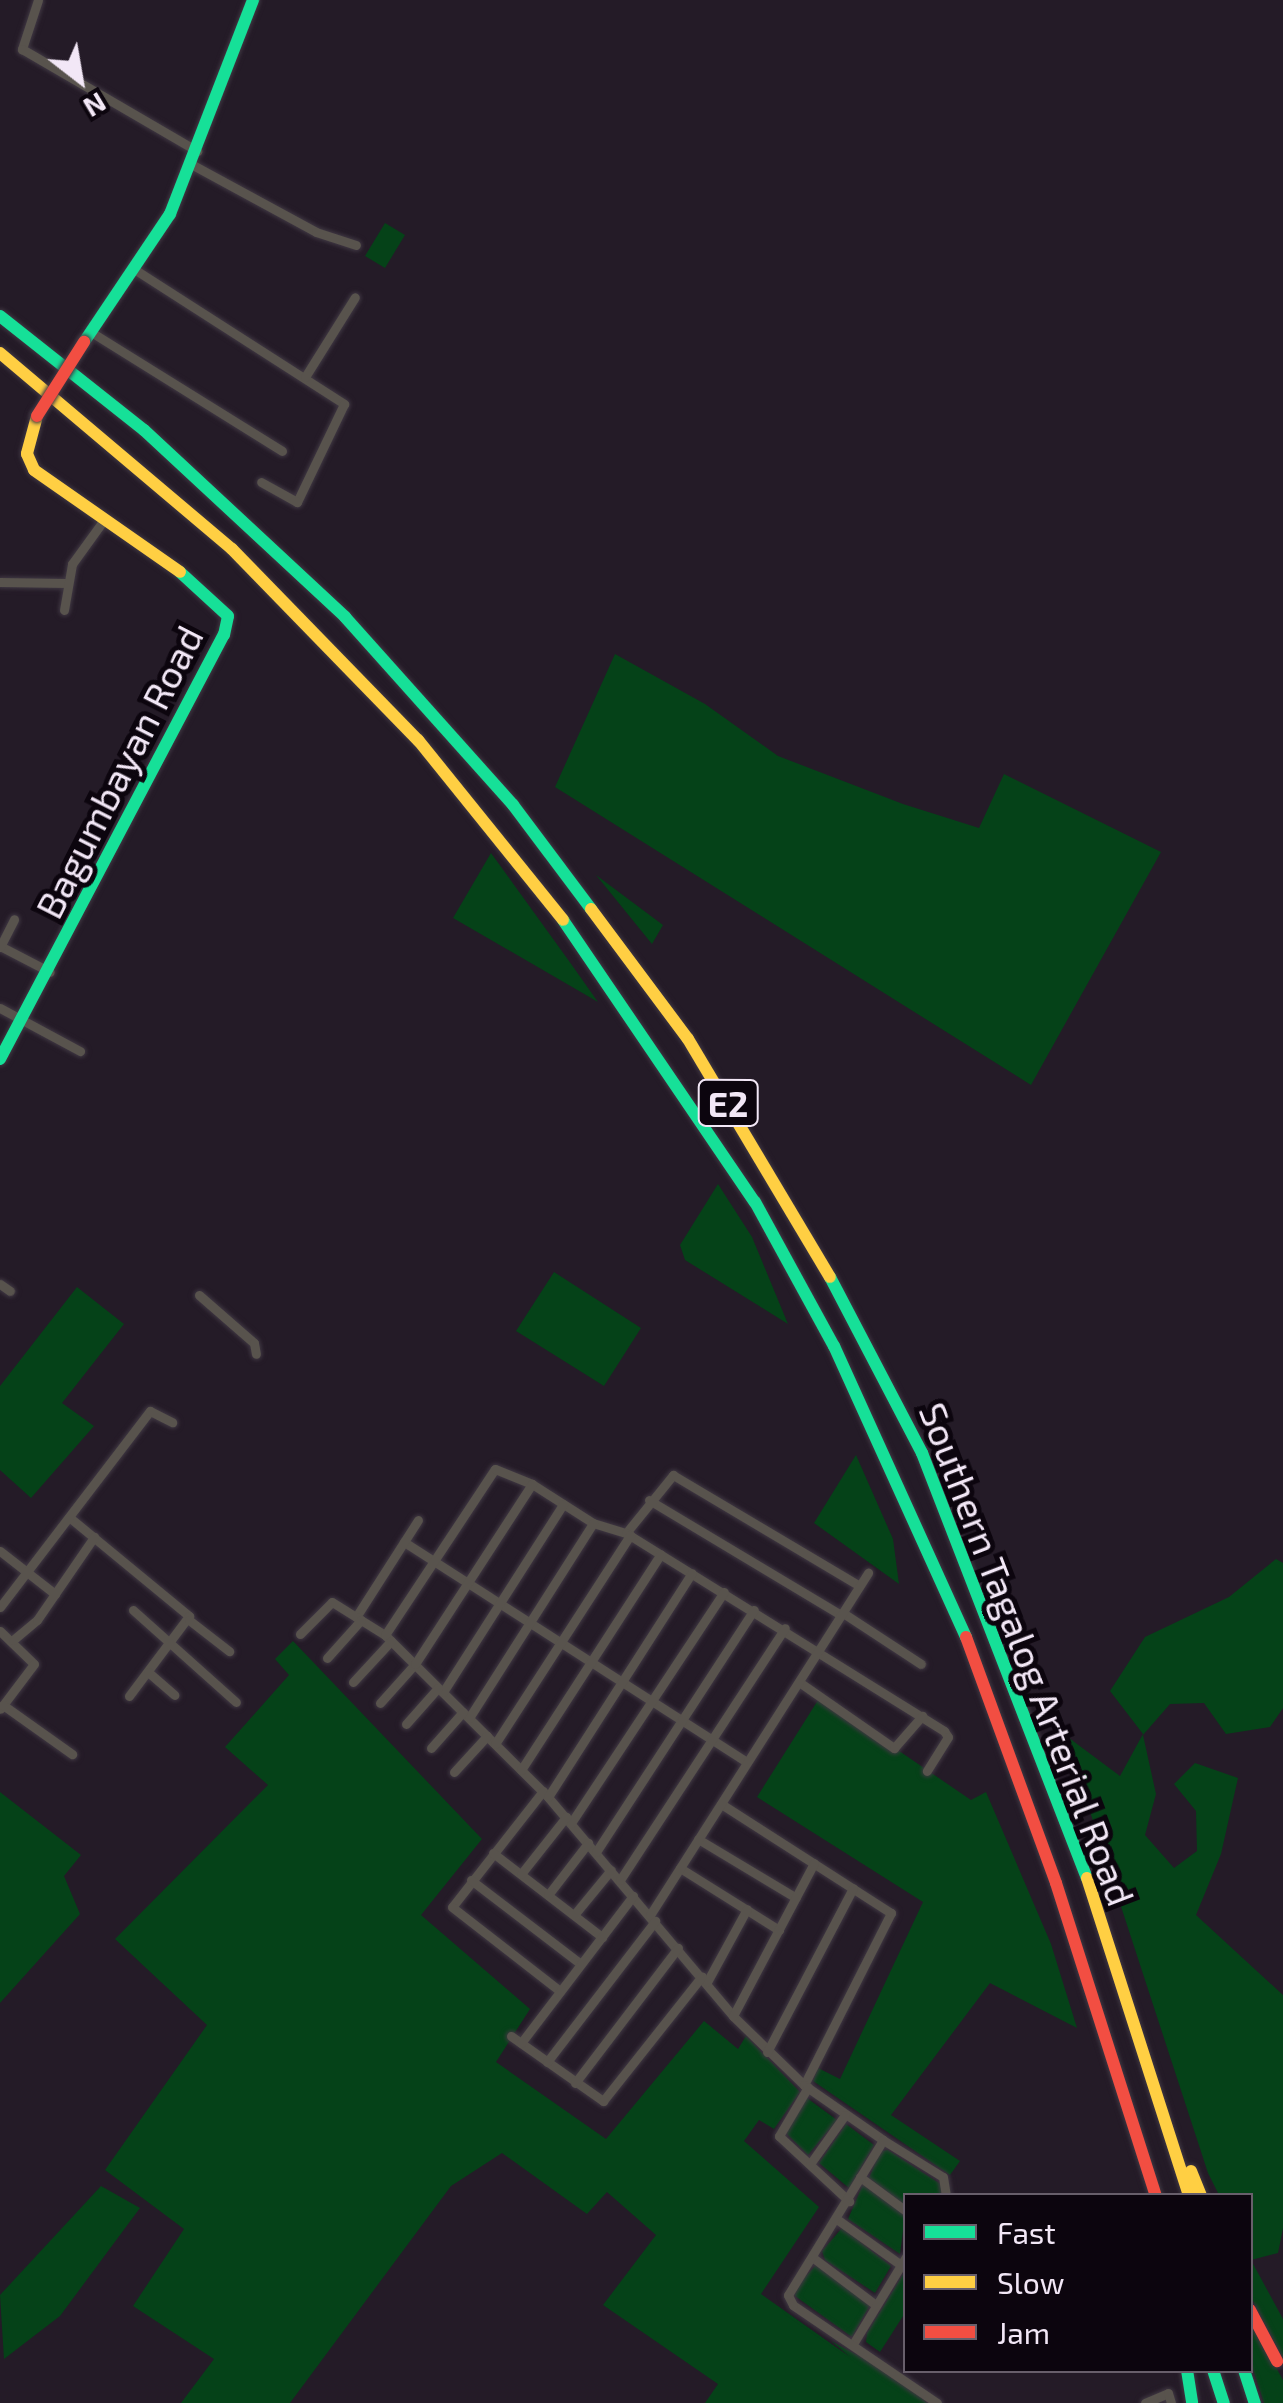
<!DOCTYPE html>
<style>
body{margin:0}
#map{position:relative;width:1283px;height:2403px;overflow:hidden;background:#241b27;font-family:"Exo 2",sans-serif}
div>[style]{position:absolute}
.green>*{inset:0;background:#054218}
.roads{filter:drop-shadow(0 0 2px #403843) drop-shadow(0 0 2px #403843)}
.street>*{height:9px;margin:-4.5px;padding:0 4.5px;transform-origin:4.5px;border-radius:4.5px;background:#58534d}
.fast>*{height:12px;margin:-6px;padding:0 6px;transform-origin:6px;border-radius:6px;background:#16e098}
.slow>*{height:12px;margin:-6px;padding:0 6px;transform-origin:6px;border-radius:6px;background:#ffcf43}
.jam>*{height:12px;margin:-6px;padding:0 6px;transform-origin:6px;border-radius:6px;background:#f24e42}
.bridges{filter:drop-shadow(0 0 2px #403843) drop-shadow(0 0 2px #403843)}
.jam-bridge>*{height:12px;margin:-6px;padding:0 6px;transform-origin:6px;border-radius:6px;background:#f24e42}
span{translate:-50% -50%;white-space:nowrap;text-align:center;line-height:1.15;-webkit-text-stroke:10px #0c050e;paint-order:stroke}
.shield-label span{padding:2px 8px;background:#0c050e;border:2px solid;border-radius:8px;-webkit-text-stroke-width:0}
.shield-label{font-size:35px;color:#f2e7f6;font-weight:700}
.street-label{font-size:38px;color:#f2e7f6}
.legend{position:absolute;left:903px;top:2193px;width:350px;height:180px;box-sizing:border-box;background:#0c050e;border:2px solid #685f6b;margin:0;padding:12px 18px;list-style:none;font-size:30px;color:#f2e7f6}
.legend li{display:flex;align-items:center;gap:20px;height:50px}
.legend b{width:50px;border:2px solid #685f6b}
.north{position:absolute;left:30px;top:30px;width:100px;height:100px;-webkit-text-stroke:8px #0c050e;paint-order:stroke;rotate:149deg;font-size:28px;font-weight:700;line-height:40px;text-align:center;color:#f2e7f6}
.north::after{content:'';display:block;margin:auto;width:35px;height:45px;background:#f2e7f6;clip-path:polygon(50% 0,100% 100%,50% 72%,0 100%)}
</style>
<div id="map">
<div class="green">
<div style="clip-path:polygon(385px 223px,405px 235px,385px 268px,365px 256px)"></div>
<div style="clip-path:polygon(615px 654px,705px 704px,778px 756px,903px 804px,979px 828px,1004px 774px,1161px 852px,1031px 1085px,555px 787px)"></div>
<div style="clip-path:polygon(491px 853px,569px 961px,598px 1002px,453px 918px)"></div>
<div style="clip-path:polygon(596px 875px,663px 925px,652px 944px)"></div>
<div style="clip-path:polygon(718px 1184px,752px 1237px,788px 1324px,685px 1260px,680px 1245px)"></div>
<div style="clip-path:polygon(554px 1272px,641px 1328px,604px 1386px,516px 1331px)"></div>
<div style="clip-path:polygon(77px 1287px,124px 1324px,62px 1403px,94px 1426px,31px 1498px,0 1470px,0 1386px)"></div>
<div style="clip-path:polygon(856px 1455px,893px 1539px,899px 1584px,814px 1523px)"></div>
<div style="clip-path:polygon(1276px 1559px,1283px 1563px,1283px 1708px,1270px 1727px,1226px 1734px,1204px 1703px,1170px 1704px,1143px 1735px,1156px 1794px,1145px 1835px,1174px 1868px,1197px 1851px,1196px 1811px,1174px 1784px,1195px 1763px,1238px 1778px,1221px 1854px,1196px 1915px,1283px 1995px,1283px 2228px,1278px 2253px,1251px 2260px,1283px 2319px,1283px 2358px,1251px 2297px,1250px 2196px,1219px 2195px,1208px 2173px,1065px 1735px,1120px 1776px,1143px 1734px,1110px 1691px,1145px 1637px,1229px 1597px)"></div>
<div style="clip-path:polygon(293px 1641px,482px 1839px,421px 1915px,530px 2009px,496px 2062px,606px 2139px,704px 2021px,738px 2049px,746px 2036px,800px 2092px,774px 2129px,759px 2120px,744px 2141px,819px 2207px,761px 2294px,850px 2357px,831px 2341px,897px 2376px,927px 2403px,705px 2403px,718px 2384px,603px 2305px,656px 2235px,607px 2192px,587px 2214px,502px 2153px,451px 2186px,290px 2403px,181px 2403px,214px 2359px,133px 2306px,184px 2229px,105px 2170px,207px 2025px,115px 1939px,268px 1785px,225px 1747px,289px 1675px,275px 1659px)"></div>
<div style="clip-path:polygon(820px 1697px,971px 1800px,986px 1792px,1051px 1944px,1077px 2028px,990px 1983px,891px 2115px,960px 2161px,950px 2175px,813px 2081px,818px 2068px,840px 2079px,923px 1902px,757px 1797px)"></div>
<div style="clip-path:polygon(0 1792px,81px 1855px,64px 1876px,80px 1914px,0 2003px)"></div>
<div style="clip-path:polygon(807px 2098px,837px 2120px,808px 2155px,784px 2131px)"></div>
<div style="clip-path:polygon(846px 2124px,874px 2145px,849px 2188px,819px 2163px)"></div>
<div style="clip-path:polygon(888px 2150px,942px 2185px,941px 2195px,906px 2196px,905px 2205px,869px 2178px,880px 2151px)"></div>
<div style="clip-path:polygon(863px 2184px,905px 2215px,900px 2254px,848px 2219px)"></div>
<div style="clip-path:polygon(101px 2186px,140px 2208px,60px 2316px,4px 2359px,0 2295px)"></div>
<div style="clip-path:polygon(842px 2228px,891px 2266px,875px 2293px,825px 2260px,822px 2251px)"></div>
<div style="clip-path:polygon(816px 2265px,870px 2305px,852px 2337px,795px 2296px,794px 2289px)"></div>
<div style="clip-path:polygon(905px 2271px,905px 2313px,880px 2352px,866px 2342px,867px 2333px)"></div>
<div style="clip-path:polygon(1250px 2320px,1283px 2380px,1283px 2403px,1264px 2403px,1251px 2363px)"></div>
</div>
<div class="roads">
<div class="street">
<div style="left:38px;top:0;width:52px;rotate:108.1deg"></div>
<div style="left:22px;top:49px;width:203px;rotate:30.2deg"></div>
<div style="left:191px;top:164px;width:142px;rotate:28.5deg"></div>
<div style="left:316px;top:232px;width:42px;rotate:18deg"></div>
<div style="left:134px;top:269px;width:250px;rotate:32.7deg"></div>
<div style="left:344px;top:404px;width:109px;rotate:115.6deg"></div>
<div style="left:297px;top:502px;width:41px;rotate:-150.9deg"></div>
<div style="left:91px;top:332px;width:225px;rotate:31.9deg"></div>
<div style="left:305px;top:377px;width:94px;rotate:-58deg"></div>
<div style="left:0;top:582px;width:66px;rotate:0.9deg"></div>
<div style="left:64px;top:610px;width:47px;rotate:-80.1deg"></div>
<div style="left:72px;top:564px;width:53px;rotate:-54.2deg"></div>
<div style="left:0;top:946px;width:56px;rotate:27.5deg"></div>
<div style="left:0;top:947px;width:31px;rotate:-63deg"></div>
<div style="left:0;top:1008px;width:91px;rotate:28.3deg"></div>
<div style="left:0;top:1284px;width:12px;rotate:35deg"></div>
<div style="left:199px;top:1295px;width:73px;rotate:41.1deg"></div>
<div style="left:254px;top:1343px;width:11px;rotate:80deg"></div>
<div style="left:649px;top:1500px;width:224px;rotate:30.9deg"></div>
<div style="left:69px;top:1517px;width:156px;rotate:39.5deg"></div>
<div style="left:189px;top:1616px;width:100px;rotate:126.9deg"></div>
<div style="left:626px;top:1533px;width:75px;rotate:-51deg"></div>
<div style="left:673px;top:1475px;width:217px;rotate:30.7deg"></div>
<div style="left:404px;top:1542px;width:407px;rotate:32.7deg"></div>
<div style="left:0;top:1551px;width:70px;rotate:38deg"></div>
<div style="left:0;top:1607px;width:247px;rotate:-52.6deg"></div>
<div style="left:150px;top:1411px;width:25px;rotate:27deg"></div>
<div style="left:133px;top:1610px;width:138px;rotate:41.8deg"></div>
<div style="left:843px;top:1613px;width:93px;rotate:33.2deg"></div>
<div style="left:356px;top:1617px;width:115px;rotate:-57.4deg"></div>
<div style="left:189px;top:1620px;width:51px;rotate:37.8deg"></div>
<div style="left:0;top:1631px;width:47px;rotate:44.1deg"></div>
<div style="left:34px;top:1664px;width:56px;rotate:127.1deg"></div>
<div style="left:300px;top:1634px;width:45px;rotate:-45deg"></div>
<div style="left:332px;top:1602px;width:62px;rotate:31.9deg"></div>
<div style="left:385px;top:1635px;width:230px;rotate:44.8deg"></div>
<div style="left:548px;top:1797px;width:287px;rotate:49.8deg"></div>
<div style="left:733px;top:2016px;width:99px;rotate:44.2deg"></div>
<div style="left:804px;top:2085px;width:193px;rotate:-63.2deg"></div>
<div style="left:891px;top:1913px;width:202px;rotate:-147.3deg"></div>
<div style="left:385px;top:1635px;width:199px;rotate:-56.5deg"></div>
<div style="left:495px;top:1469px;width:40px;rotate:22deg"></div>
<div style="left:532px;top:1484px;width:72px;rotate:32.6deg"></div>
<div style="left:593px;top:1523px;width:34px;rotate:17deg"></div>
<div style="left:626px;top:1533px;width:375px;rotate:31.9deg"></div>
<div style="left:944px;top:1731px;width:7px;rotate:56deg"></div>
<div style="left:948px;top:1737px;width:40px;rotate:122deg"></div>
<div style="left:13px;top:1640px;width:31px;rotate:-40deg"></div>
<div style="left:37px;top:1620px;width:101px;rotate:-55.5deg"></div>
<div style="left:327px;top:1658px;width:51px;rotate:-48.2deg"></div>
<div style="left:148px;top:1672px;width:35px;rotate:41deg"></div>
<div style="left:353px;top:1682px;width:56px;rotate:-47.2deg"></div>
<div style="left:799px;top:1682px;width:116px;rotate:34.8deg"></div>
<div style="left:894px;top:1748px;width:43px;rotate:-48.8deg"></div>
<div style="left:443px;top:1692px;width:223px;rotate:-57.4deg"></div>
<div style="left:380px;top:1703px;width:52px;rotate:-48.1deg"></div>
<div style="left:415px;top:1664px;width:215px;rotate:-57deg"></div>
<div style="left:3px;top:1705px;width:85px;rotate:35.4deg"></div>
<div style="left:469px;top:1718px;width:231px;rotate:-57.5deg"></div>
<div style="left:406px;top:1724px;width:48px;rotate:-48.4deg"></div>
<div style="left:495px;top:1744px;width:249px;rotate:-57.1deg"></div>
<div style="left:431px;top:1748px;width:48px;rotate:-48.4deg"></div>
<div style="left:521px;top:1770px;width:257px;rotate:-57.1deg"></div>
<div style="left:454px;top:1772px;width:49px;rotate:-47.5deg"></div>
<div style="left:543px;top:1791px;width:147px;rotate:128.1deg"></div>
<div style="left:452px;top:1907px;width:137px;rotate:37.9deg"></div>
<div style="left:548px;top:1797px;width:266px;rotate:-57.3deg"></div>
<div style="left:571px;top:1823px;width:277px;rotate:-56.5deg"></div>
<div style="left:698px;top:1839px;width:114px;rotate:31deg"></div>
<div style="left:596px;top:1852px;width:289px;rotate:-56.9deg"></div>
<div style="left:493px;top:1853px;width:138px;rotate:37.6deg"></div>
<div style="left:680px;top:1868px;width:117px;rotate:32.1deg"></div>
<div style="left:521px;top:1874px;width:73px;rotate:-51.7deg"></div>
<div style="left:471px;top:1880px;width:138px;rotate:37.4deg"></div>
<div style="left:620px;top:1880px;width:301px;rotate:-56.8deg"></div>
<div style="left:548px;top:1895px;width:66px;rotate:-52.4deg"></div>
<div style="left:574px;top:1915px;width:58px;rotate:-50.6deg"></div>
<div style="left:650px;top:1915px;width:406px;rotate:-57.5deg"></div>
<div style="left:707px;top:1982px;width:83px;rotate:-61.3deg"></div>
<div style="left:733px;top:2016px;width:173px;rotate:-62.1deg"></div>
<div style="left:511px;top:2036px;width:113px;rotate:35.2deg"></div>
<div style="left:603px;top:2101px;width:159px;rotate:-51.6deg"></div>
<div style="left:521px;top:2043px;width:185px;rotate:-52.7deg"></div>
<div style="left:767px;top:2052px;width:185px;rotate:-62.3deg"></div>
<div style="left:547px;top:2062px;width:178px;rotate:-52.5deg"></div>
<div style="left:575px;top:2083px;width:170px;rotate:-52.7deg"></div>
<div style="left:804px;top:2085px;width:96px;rotate:34.8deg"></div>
<div style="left:808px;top:2087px;width:57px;rotate:120.6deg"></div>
<div style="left:779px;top:2136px;width:96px;rotate:42.9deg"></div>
<div style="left:810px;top:2164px;width:60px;rotate:-54.5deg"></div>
<div style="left:860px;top:2177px;width:57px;rotate:36.5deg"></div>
<div style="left:838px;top:2220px;width:77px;rotate:35.5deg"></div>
<div style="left:812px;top:2257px;width:80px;rotate:36.9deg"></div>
<div style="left:853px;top:2344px;width:102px;rotate:-58.7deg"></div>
<div style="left:937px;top:2403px;width:174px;rotate:-145.8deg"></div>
<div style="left:793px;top:2305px;width:11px;rotate:-117deg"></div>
<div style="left:788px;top:2295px;width:182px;rotate:-58.5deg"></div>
<div style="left:883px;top:2140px;width:70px;rotate:31.7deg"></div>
<div style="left:943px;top:2177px;width:19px;rotate:81deg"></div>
<div style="left:1145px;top:2403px;width:25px;rotate:-23deg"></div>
<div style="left:1168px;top:2393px;width:10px;rotate:73deg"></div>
</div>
<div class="fast">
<div style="left:0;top:316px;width:184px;rotate:38.4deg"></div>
<div style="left:144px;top:430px;width:275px;rotate:42.9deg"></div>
<div style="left:345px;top:617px;width:252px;rotate:48.2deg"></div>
<div style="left:513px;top:805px;width:130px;rotate:53.1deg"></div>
<div style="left:84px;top:342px;width:154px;rotate:-56.1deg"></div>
<div style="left:170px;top:214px;width:230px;rotate:-68.8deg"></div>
<div style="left:563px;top:920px;width:341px;rotate:55.8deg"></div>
<div style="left:755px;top:1202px;width:164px;rotate:61.3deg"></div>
<div style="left:834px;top:1346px;width:320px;rotate:65.6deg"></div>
<div style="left:0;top:1059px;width:480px;rotate:-62.2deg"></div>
<div style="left:224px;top:635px;width:19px;rotate:-78deg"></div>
<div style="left:228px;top:616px;width:65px;rotate:-137.5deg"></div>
<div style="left:830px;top:1277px;width:199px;rotate:62.4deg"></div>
<div style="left:922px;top:1453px;width:456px;rotate:68.8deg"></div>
<div style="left:1187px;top:2370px;width:33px;rotate:81deg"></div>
<div style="left:1213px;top:2370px;width:35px;rotate:72deg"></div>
<div style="left:1244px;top:2370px;width:35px;rotate:72deg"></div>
</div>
<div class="slow">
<div style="left:0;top:353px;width:304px;rotate:40.2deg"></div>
<div style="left:232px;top:549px;width:267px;rotate:45.8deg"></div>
<div style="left:418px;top:740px;width:231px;rotate:51.1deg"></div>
<div style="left:37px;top:416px;width:39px;rotate:105deg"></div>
<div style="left:27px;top:454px;width:17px;rotate:66deg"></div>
<div style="left:34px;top:470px;width:178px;rotate:34.9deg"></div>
<div style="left:591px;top:909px;width:162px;rotate:53.3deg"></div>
<div style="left:688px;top:1039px;width:277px;rotate:59.2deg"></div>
<div style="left:1087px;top:1878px;width:334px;rotate:72.2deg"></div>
<div style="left:1191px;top:2171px;width:27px;rotate:68deg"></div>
</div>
<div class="jam">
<div style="left:966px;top:1637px;width:262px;rotate:69.9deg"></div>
<div style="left:1056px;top:1883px;width:329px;rotate:72.3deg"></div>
<div style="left:1250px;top:2310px;width:58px;rotate:62.1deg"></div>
</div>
</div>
<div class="bridges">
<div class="jam-bridge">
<div style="left:37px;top:416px;width:88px;rotate:-57.6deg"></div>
</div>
</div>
<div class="shield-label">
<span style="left:728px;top:1103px">E2</span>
</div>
<div class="street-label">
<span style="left:119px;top:772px;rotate:-63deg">Bagumbayan Road</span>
<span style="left:1027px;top:1654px;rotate:69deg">Southern Tagalog Arterial Road</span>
</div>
<ul class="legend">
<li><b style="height:12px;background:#16e098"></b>Fast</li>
<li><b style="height:12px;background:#ffcf43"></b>Slow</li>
<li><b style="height:12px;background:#f24e42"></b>Jam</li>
</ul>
<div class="north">N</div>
</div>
